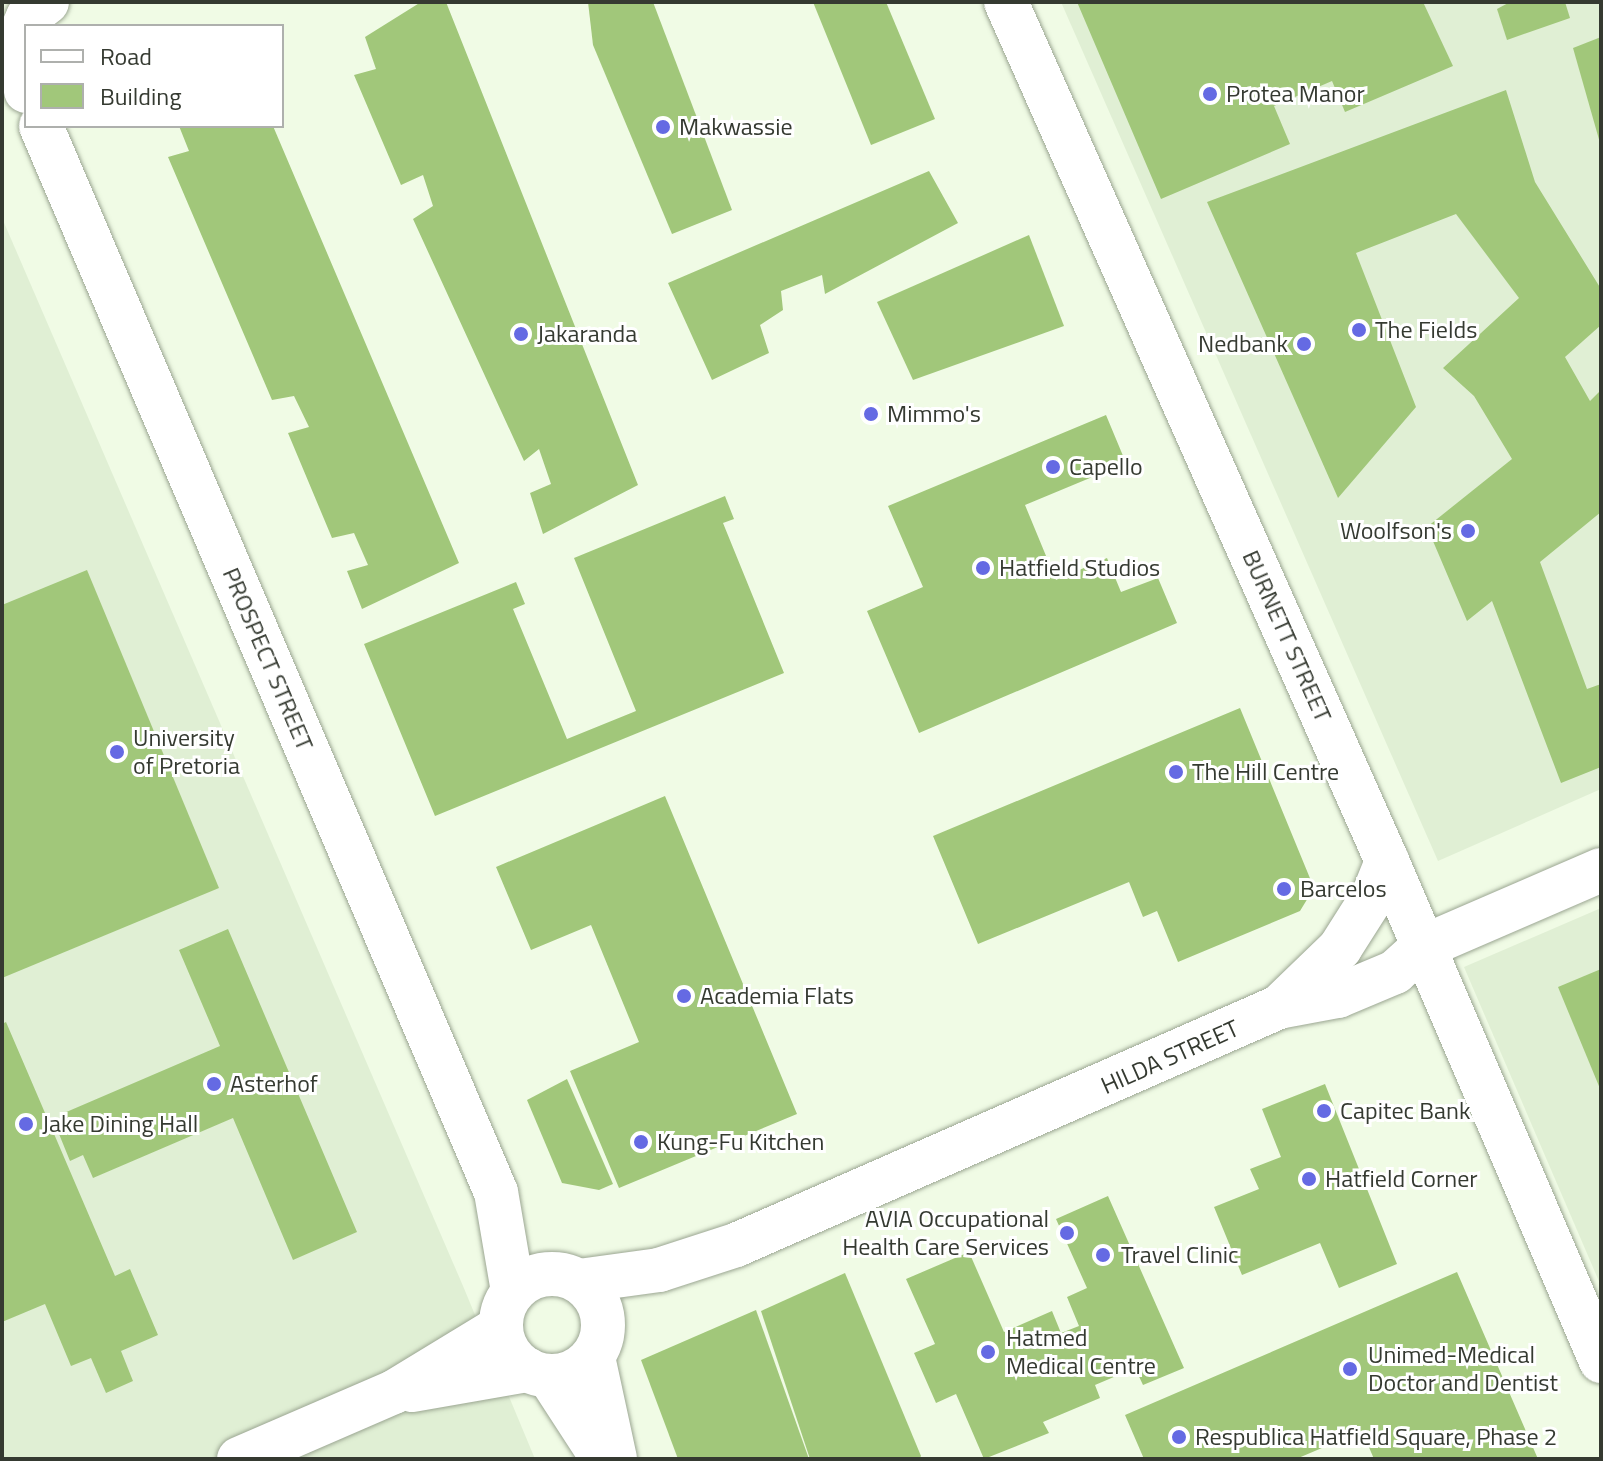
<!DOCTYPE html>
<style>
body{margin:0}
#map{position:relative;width:1603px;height:1461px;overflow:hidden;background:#f0fbe5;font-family:"Titillium Web",sans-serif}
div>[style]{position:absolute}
.built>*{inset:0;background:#e0efd4}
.building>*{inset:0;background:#a1c77a}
.roads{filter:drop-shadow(0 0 2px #9ba692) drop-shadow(0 0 2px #9ba692)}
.minor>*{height:44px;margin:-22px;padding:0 22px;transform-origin:22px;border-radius:22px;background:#fff}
.minor>.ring{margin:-22px;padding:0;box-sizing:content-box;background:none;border:44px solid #fff;border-radius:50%}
.dots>*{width:22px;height:22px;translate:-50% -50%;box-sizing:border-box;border:4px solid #fff;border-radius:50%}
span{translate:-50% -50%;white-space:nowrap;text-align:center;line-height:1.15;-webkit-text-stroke:6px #fff;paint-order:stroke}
.poi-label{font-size:24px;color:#353a31}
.left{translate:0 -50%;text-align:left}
.right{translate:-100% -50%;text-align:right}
.street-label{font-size:24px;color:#353a31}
.frame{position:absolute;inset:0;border:4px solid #353a31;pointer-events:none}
.legend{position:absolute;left:24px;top:24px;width:260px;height:104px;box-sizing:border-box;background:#fff;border:2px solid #aeb0ad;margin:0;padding:10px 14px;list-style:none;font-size:24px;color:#353a31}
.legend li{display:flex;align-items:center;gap:16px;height:40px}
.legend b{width:40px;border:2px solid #aeb0ad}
</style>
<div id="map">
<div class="built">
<div style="clip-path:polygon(1061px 2px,1601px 2px,1601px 789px,1438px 861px)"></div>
<div style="clip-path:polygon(2px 218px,463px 1286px,535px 1459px,2px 1459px)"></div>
<div style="clip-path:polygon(1601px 908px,1601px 1286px,1464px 967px)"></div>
</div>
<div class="building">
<div style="clip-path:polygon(421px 2px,446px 2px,638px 485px,543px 534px,530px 493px,551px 484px,539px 449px,524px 461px,413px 219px,433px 206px,423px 175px,401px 185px,354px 75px,376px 69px,365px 37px)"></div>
<div style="clip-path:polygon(588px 2px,653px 2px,732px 210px,672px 234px,593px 45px)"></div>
<div style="clip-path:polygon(813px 2px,886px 2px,935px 119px,871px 145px)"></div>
<div style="clip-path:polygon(1077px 2px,1423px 2px,1453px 66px,1345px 112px,1332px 81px,1274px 106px,1290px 144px,1161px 199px)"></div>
<div style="clip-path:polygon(1510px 2px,1565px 2px,1570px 18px,1507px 40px,1497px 9px)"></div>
<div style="clip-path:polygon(1601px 37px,1601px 143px,1600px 143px,1573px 48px)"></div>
<div style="clip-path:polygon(1506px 90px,1535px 182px,1601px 289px,1601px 325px,1565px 357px,1590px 401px,1601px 390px,1601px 512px,1540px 562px,1587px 689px,1601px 684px,1601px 767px,1561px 783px,1492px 601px,1467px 621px,1427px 527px,1512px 459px,1474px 396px,1443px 368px,1519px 298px,1456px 214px,1356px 253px,1416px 407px,1338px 498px,1207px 202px)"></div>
<div style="clip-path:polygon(179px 126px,273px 126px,459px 563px,362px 609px,347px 571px,368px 565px,354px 533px,332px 538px,288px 433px,309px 427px,294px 396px,272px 400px,168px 157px,189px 151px)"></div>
<div style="clip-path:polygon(929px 171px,958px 223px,825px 294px,822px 275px,781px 291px,783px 310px,760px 325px,769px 353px,712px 380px,668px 283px)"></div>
<div style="clip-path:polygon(1029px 235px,1064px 326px,913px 380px,877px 302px)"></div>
<div style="clip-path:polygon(1106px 415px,1126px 463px,1025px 505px,1056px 580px,1107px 558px,1121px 592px,1158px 578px,1177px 623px,919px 733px,867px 611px,923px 587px,888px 506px)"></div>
<div style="clip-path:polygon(725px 496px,734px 519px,723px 523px,784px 673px,435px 816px,364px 644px,516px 582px,525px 604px,513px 609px,567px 739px,636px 711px,574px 558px)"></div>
<div style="clip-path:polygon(87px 570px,219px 888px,2px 978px,2px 605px)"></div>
<div style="clip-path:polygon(1240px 708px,1314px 888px,1300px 911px,1178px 962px,1157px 911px,1143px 917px,1129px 882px,978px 944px,933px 836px)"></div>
<div style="clip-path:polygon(665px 796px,797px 1114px,619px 1188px,570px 1071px,639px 1042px,591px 925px,531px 950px,496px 867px)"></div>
<div style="clip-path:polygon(228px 929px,357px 1232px,293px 1260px,233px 1118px,93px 1178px,83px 1155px,70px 1161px,59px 1134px,70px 1129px,64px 1113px,220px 1046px,179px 950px)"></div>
<div style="clip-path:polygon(1601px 969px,1601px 1091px,1558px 987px)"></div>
<div style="clip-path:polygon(6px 1022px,115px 1276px,130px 1269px,158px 1335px,121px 1351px,133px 1381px,106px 1393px,91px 1358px,71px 1366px,45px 1304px,2px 1322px,2px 1024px)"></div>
<div style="clip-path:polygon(567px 1079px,613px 1184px,599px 1190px,562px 1183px,527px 1100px)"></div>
<div style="clip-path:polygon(1325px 1084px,1397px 1264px,1339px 1288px,1320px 1243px,1242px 1275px,1214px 1207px,1259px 1189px,1250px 1169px,1281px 1157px,1262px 1109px)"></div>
<div style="clip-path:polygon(1108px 1196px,1184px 1368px,1143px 1385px,1135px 1368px,1095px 1385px,1100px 1398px,1043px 1422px,1049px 1433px,984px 1459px,956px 1394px,936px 1403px,914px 1353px,935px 1344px,906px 1279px,969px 1252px,1004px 1332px,1052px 1311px,1061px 1333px,1079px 1326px,1067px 1297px,1087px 1288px,1056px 1219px)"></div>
<div style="clip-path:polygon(1457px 1272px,1538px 1459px,1374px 1459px,1362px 1431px,1296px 1459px,1144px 1459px,1125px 1415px)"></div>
<div style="clip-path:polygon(845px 1273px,921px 1456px,919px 1459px,810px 1459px,761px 1311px)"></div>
<div style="clip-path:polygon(756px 1310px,809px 1459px,678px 1459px,641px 1360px)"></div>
</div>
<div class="roads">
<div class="minor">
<div style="left:1006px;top:2px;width:940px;rotate:66.08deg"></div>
<div style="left:1387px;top:861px;width:544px;rotate:66.83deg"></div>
<div style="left:26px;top:91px;width:56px;rotate:-96.1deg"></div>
<div style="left:20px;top:35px;width:20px;rotate:-66deg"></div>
<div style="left:28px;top:17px;width:24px;rotate:-38deg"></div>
<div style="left:41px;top:126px;width:1159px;rotate:66.89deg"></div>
<div style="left:496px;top:1192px;width:100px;rotate:80.3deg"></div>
<div style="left:1279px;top:1007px;width:85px;rotate:-44deg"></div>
<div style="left:1340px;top:948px;width:62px;rotate:-57.6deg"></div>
<div style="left:1373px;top:896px;width:38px;rotate:-68deg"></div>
<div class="ring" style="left:501px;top:1274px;width:58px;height:58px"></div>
<div style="left:579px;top:1281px;width:81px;rotate:-7.8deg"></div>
<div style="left:659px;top:1270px;width:81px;rotate:-18deg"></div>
<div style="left:736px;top:1245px;width:593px;rotate:-23.67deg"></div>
<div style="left:1279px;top:1007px;width:60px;rotate:-10.6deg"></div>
<div style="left:1338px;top:996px;width:62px;rotate:-22.8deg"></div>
<div style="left:1395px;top:972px;width:38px;rotate:-42deg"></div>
<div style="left:1423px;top:947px;width:194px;rotate:-23.4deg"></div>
<div style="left:593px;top:1357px;width:104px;rotate:77.8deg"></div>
<div style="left:549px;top:1376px;width:99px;rotate:57deg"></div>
<div style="left:412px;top:1390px;width:118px;rotate:-9.8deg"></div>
<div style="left:239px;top:1459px;width:169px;rotate:-23.4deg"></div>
<div style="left:394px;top:1392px;width:125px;rotate:-31.3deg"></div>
</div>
</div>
<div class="dots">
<div style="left:1210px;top:94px;background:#656ae3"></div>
<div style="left:663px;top:127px;background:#656ae3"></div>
<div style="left:1359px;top:330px;background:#656ae3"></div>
<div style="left:521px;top:334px;background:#656ae3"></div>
<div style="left:1304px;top:344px;background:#656ae3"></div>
<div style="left:871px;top:414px;background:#656ae3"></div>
<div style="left:1053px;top:467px;background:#656ae3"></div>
<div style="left:1468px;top:531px;background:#656ae3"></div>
<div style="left:983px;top:568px;background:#656ae3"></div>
<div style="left:117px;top:752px;background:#656ae3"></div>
<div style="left:1176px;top:772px;background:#656ae3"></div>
<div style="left:1284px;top:889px;background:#656ae3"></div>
<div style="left:684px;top:996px;background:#656ae3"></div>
<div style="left:214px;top:1084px;background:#656ae3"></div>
<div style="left:1324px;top:1111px;background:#656ae3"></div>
<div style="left:26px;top:1124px;background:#656ae3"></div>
<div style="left:641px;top:1142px;background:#656ae3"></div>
<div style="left:1309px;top:1179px;background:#656ae3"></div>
<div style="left:1067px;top:1233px;background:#656ae3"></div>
<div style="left:1103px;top:1255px;background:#656ae3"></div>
<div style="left:988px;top:1352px;background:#656ae3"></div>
<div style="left:1350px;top:1369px;background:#656ae3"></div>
<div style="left:1179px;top:1437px;background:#656ae3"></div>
</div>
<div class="poi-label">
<span class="left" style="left:1226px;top:94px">Protea Manor</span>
<span class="left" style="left:679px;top:127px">Makwassie</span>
<span class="left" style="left:1375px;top:330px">The Fields</span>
<span class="left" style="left:537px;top:334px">Jakaranda</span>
<span class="right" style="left:1288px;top:344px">Nedbank</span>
<span class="left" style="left:887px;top:414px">Mimmo's</span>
<span class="left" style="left:1069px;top:467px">Capello</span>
<span class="right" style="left:1452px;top:531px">Woolfson's</span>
<span class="left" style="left:999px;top:568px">Hatfield Studios</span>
<span class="left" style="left:133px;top:752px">University<br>of Pretoria</span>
<span class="left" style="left:1192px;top:772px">The Hill Centre</span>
<span class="left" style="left:1300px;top:889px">Barcelos</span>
<span class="left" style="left:700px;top:996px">Academia Flats</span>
<span class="left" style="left:230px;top:1084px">Asterhof</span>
<span class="left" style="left:1340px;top:1111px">Capitec Bank</span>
<span class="left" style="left:42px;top:1124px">Jake Dining Hall</span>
<span class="left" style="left:657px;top:1142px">Kung-Fu Kitchen</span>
<span class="left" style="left:1325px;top:1179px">Hatfield Corner</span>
<span class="right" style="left:1049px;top:1233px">AVIA Occupational<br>Health Care Services</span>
<span class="left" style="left:1121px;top:1255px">Travel Clinic</span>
<span class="left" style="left:1006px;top:1352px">Hatmed<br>Medical Centre</span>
<span class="left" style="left:1368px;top:1369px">Unimed-Medical<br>Doctor and Dentist</span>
<span class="left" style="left:1195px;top:1437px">Respublica Hatfield Square, Phase 2</span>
</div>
<div class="street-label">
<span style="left:1287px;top:636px;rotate:66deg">BURNETT STREET</span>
<span style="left:268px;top:659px;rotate:67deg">PROSPECT STREET</span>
<span style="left:1170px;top:1057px;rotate:-24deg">HILDA STREET</span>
</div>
<div class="frame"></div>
<ul class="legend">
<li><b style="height:10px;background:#fff"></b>Road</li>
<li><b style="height:22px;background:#a1c77a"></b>Building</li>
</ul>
</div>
